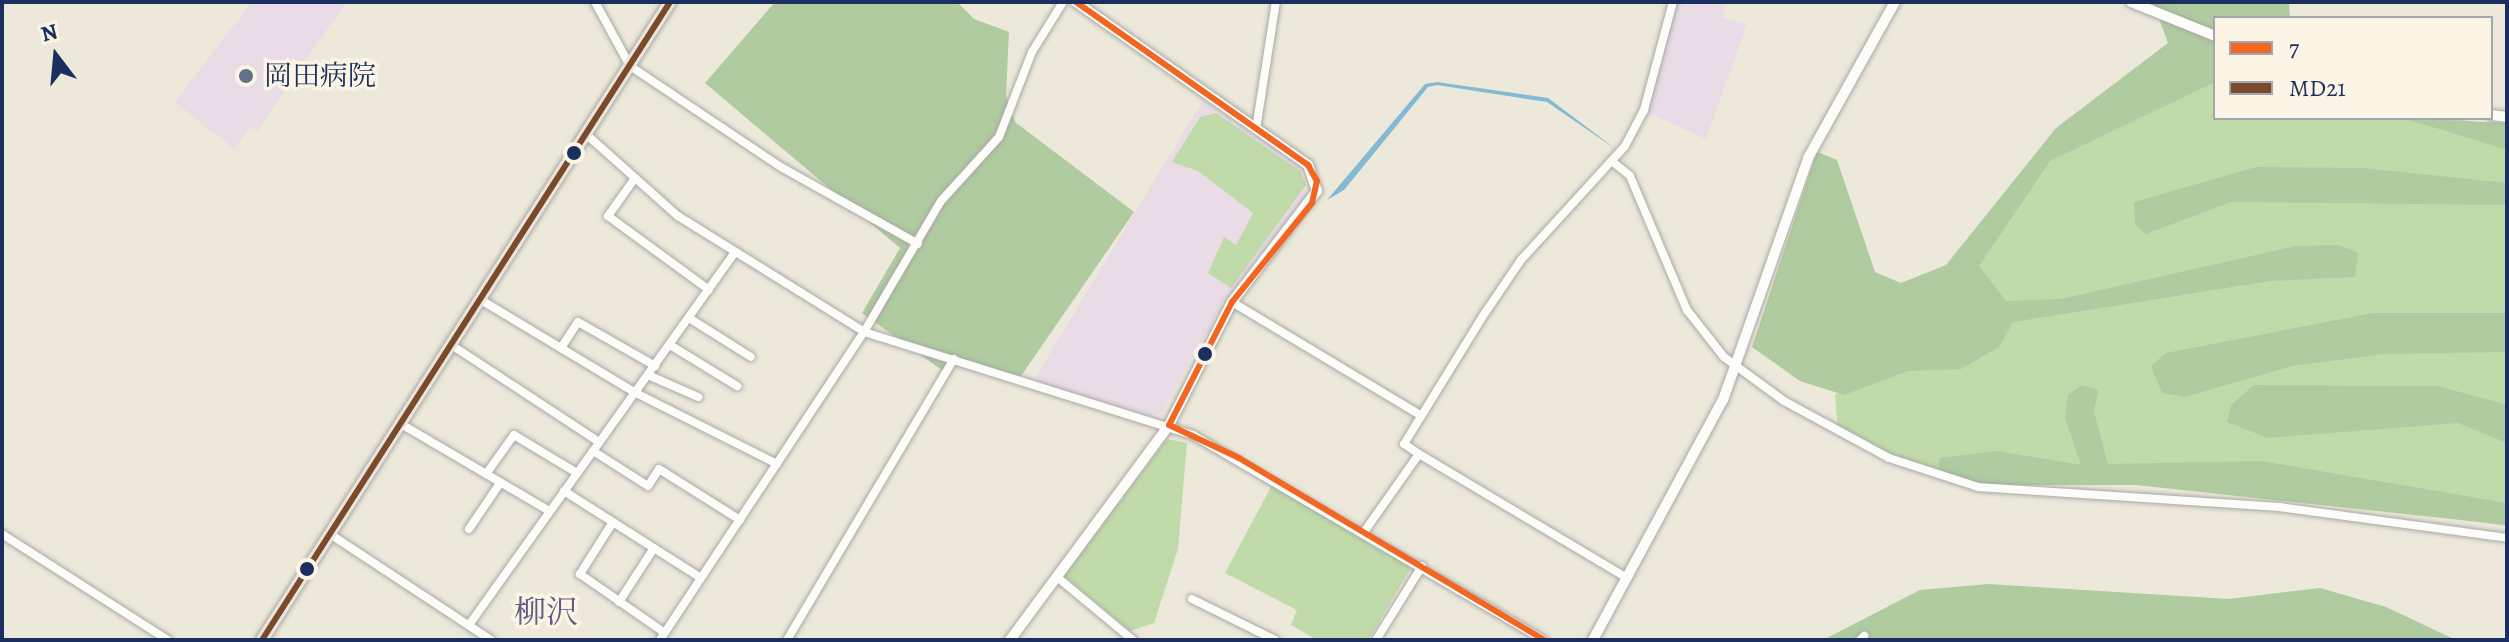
<!DOCTYPE html>
<meta charset="utf-8">
<style>
body{margin:0}
#map{position:relative;width:2509px;height:642px;overflow:hidden;background:#ece8da;font-family:Alegreya,"Noto Serif JP",serif}
div>[style]{position:absolute}
.built>*{inset:0;background:#e9dce6}
.green>*{inset:0;background:#c0dba9}
.forest>*{inset:0;background:#afcb9f}
.water>*{inset:0;background:#84b9d4}
.roads{filter:drop-shadow(0 0 2px #a8a9a7) drop-shadow(0 0 2px #a8a9a7)}
.minor>*{height:8px;margin:-4px;padding:0 4px;transform-origin:4px;border-radius:4px;background:#fcfcf9}
.tertiary>*{height:10px;margin:-5px;padding:0 5px;transform-origin:5px;border-radius:5px;background:#fcfcf9}
.primary>*{height:12px;margin:-6px;padding:0 6px;transform-origin:6px;border-radius:6px;background:#ede5dd}
.bus-1>*{height:6px;margin:-3px;padding:0 3px;transform-origin:3px;border-radius:3px;background:#f26522}
.bus-2>*{height:6px;margin:-3px;padding:0 3px;transform-origin:3px;border-radius:3px;background:#7a4b2a}
.dots>*{width:22px;height:22px;translate:-50% -50%;box-sizing:border-box;border:4px solid #fcf5e5;border-radius:50%}
span{translate:-50% -50%;white-space:nowrap;text-align:center;line-height:1.15;-webkit-text-stroke:7px #fcf5e5;paint-order:stroke}
.poi-label{font-size:28px;color:#1b2f5e}
.left{translate:0 -50%;text-align:left}
.quarter-label{font-size:32px;color:#5f5c85}
.frame{position:absolute;inset:0;border:4px solid #1b2f5e;pointer-events:none}
.legend{position:absolute;left:2213px;top:16px;width:280px;height:104px;box-sizing:border-box;background:#fcf5e5;border:2px solid #a2a6af;margin:0;padding:10px 14px;list-style:none;font-size:24px;color:#1b2f5e}
.legend li{display:flex;align-items:center;gap:16px;height:40px}
.legend b{width:40px;border:2px solid #a2a6af}
.north{position:absolute;left:16px;top:16px;width:80px;height:80px;-webkit-text-stroke:6px #fcf5e5;paint-order:stroke;rotate:344deg;font-size:22px;font-weight:700;line-height:32px;text-align:center;color:#1b2f5e}
.north::after{content:'';display:block;margin:auto;width:28px;height:36px;background:#1b2f5e;clip-path:polygon(50% 0,100% 100%,50% 72%,0 100%)}
</style>
<div id="map">
<div class="built">
<div style="clip-path:polygon(252px 2px,346px 2px,257px 131px,250px 127px,234px 149px,175px 102px)"></div>
<div style="clip-path:polygon(1676px 2px,1726px 2px,1722px 18px,1747px 24px,1706px 139px,1646px 112px)"></div>
<div style="clip-path:polygon(1203px 100px,1300px 166px,1307px 197px,1225px 299px,1162px 412px,1146px 418px,1032px 383px)"></div>
</div>
<div class="green">
<div style="clip-path:polygon(2215px 58px,2215px 118px,2453px 118px,2507px 127px,2507px 526px,2258px 491px,1950px 474px,1876px 454px,1838px 431px,1835px 396px,1869px 338px,1980px 257px,2035px 156px)"></div>
<div style="clip-path:polygon(1216px 113px,1300px 171px,1306px 185px,1231px 288px,1208px 273px,1224px 237px,1236px 245px,1253px 213px,1198px 171px,1172px 162px,1200px 117px)"></div>
<div style="clip-path:polygon(1167px 439px,1187px 443px,1178px 549px,1154px 623px,1130px 631px,1064px 576px)"></div>
<div style="clip-path:polygon(1272px 485px,1412px 566px,1368px 640px,1317px 640px,1291px 625px,1297px 610px,1225px 573px)"></div>
</div>
<div class="forest">
<div style="clip-path:polygon(775px 2px,957px 2px,974px 19px,1009px 32px,1006px 95px,1015px 122px,1134px 212px,1021px 376px,958px 359px,946px 373px,862px 313px,900px 248px,705px 83px)"></div>
<div style="clip-path:polygon(2153px 2px,2289px 2px,2290px 18px,2215px 18px,2215px 82px,2050px 161px,1979px 266px,2006px 301px,2061px 299px,2296px 246px,2339px 245px,2358px 253px,2355px 277px,2270px 281px,2013px 322px,1999px 347px,1961px 369px,1908px 371px,1844px 395px,1800px 381px,1752px 347px,1817px 152px,1837px 160px,1875px 272px,1901px 283px,1946px 265px,2056px 128px,2168px 43px)"></div>
<div style="clip-path:polygon(2401px 118px,2507px 123px,2507px 150px,2443px 130px)"></div>
<div style="clip-path:polygon(2256px 167px,2363px 168px,2507px 183px,2507px 205px,2231px 202px,2146px 234px,2135px 224px,2134px 202px)"></div>
<div style="clip-path:polygon(2373px 313px,2507px 313px,2507px 352px,2384px 354px,2292px 366px,2184px 397px,2162px 393px,2151px 366px,2166px 353px)"></div>
<div style="clip-path:polygon(2082px 385px,2098px 390px,2094px 412px,2108px 464px,2261px 461px,2507px 503px,2507px 525px,2136px 485px,1958px 485px,1939px 474px,1939px 458px,1997px 451px,2081px 465px,2065px 417px,2068px 395px)"></div>
<div style="clip-path:polygon(2254px 385px,2438px 386px,2507px 405px,2507px 443px,2458px 423px,2268px 438px,2227px 422px,2231px 405px)"></div>
<div style="clip-path:polygon(1988px 584px,2229px 599px,2320px 588px,2386px 607px,2456px 640px,1823px 640px,1920px 590px)"></div>
</div>
<div class="water">
<div style="clip-path:polygon(1437px 82px,1548px 98px,1617px 150px,1547px 102px,1437px 85px,1428px 87px,1344px 190px,1327px 200px,1425px 84px)"></div>
</div>
<div class="roads">
<div class="minor">
<div style="left:595px;top:2px;width:73px;rotate:61.3deg"></div>
<div style="left:630px;top:66px;width:182px;rotate:33.8deg"></div>
<div style="left:781px;top:167px;width:157px;rotate:29.3deg"></div>
<div style="left:1256px;top:129px;width:129px;rotate:-81.1deg"></div>
<div style="left:587px;top:135px;width:122px;rotate:41.7deg"></div>
<div style="left:678px;top:216px;width:219px;rotate:31.9deg"></div>
<div style="left:864px;top:332px;width:345px;rotate:17.4deg"></div>
<div style="left:1193px;top:435px;width:406px;rotate:30.3deg"></div>
<div style="left:1613px;top:162px;width:22px;rotate:39deg"></div>
<div style="left:1630px;top:176px;width:146px;rotate:67deg"></div>
<div style="left:1687px;top:310px;width:60px;rotate:51.8deg"></div>
<div style="left:1724px;top:357px;width:74px;rotate:36.3deg"></div>
<div style="left:1784px;top:401px;width:119px;rotate:28.5deg"></div>
<div style="left:1889px;top:458px;width:94px;rotate:18deg"></div>
<div style="left:1978px;top:487px;width:302px;rotate:3.8deg"></div>
<div style="left:2279px;top:507px;width:230px;rotate:7.7deg"></div>
<div style="left:635px;top:178px;width:47px;rotate:125.4deg"></div>
<div style="left:608px;top:216px;width:125px;rotate:36.2deg"></div>
<div style="left:481px;top:300px;width:181px;rotate:31deg"></div>
<div style="left:636px;top:393px;width:158px;rotate:26.7deg"></div>
<div style="left:1232px;top:302px;width:219px;rotate:31deg"></div>
<div style="left:689px;top:318px;width:73px;rotate:32.2deg"></div>
<div style="left:670px;top:345px;width:79px;rotate:31.5deg"></div>
<div style="left:453px;top:346px;width:175px;rotate:33.3deg"></div>
<div style="left:561px;top:348px;width:31px;rotate:-57deg"></div>
<div style="left:578px;top:322px;width:89px;rotate:29.7deg"></div>
<div style="left:648px;top:375px;width:55px;rotate:23.7deg"></div>
<div style="left:401px;top:424px;width:172px;rotate:30.4deg"></div>
<div style="left:593px;top:451px;width:65px;rotate:32.5deg"></div>
<div style="left:648px;top:486px;width:20px;rotate:-57deg"></div>
<div style="left:659px;top:469px;width:96px;rotate:32.2deg"></div>
<div style="left:1419px;top:454px;width:240px;rotate:30.8deg"></div>
<div style="left:486px;top:474px;width:48px;rotate:-54.3deg"></div>
<div style="left:514px;top:435px;width:74px;rotate:31.1deg"></div>
<div style="left:564px;top:491px;width:162px;rotate:32.4deg"></div>
<div style="left:613px;top:522px;width:62px;rotate:122.4deg"></div>
<div style="left:580px;top:574px;width:103px;rotate:34.8deg"></div>
<div style="left:469px;top:529px;width:55px;rotate:-56deg"></div>
<div style="left:1364px;top:532px;width:95px;rotate:-54.8deg"></div>
<div style="left:1419px;top:454px;width:18px;rotate:-146deg"></div>
<div style="left:1404px;top:444px;width:154px;rotate:-58.3deg"></div>
<div style="left:1485px;top:313px;width:64px;rotate:-55.8deg"></div>
<div style="left:1521px;top:260px;width:154px;rotate:-47.6deg"></div>
<div style="left:1625px;top:146px;width:41px;rotate:-62.2deg"></div>
<div style="left:1644px;top:110px;width:112px;rotate:-75deg"></div>
<div style="left:2px;top:534px;width:197px;rotate:32.6deg"></div>
<div style="left:330px;top:534px;width:193px;rotate:33.4deg"></div>
<div style="left:1057px;top:577px;width:99px;rotate:39.7deg"></div>
<div style="left:1192px;top:599px;width:93px;rotate:26.3deg"></div>
<div style="left:619px;top:602px;width:64px;rotate:-57.1deg"></div>
<div style="left:469px;top:625px;width:455px;rotate:-54.5deg"></div>
<div style="left:660px;top:640px;width:369px;rotate:-56.5deg"></div>
<div style="left:864px;top:332px;width:152px;rotate:-59.6deg"></div>
<div style="left:941px;top:201px;width:86px;rotate:-47.8deg"></div>
<div style="left:999px;top:137px;width:91px;rotate:-68.8deg"></div>
<div style="left:1032px;top:52px;width:59px;rotate:-58.2deg"></div>
<div style="left:787px;top:640px;width:327px;rotate:-59.3deg"></div>
<div style="left:1376px;top:640px;width:87px;rotate:-58.1deg"></div>
<div style="left:1860px;top:640px;width:6px;rotate:-45deg"></div>
</div>
<div class="tertiary">
<div style="left:2131px;top:2px;width:91px;rotate:22deg"></div>
<div style="left:2491px;top:115px;width:16px;rotate:7deg"></div>
<div style="left:1010px;top:640px;width:267px;rotate:-53.5deg"></div>
<div style="left:1169px;top:425px;width:138px;rotate:-62.9deg"></div>
<div style="left:1232px;top:302px;width:140px;rotate:-52.6deg"></div>
<div style="left:1317px;top:191px;width:28px;rotate:-109deg"></div>
<div style="left:1308px;top:165px;width:284px;rotate:-144.9deg"></div>
<div style="left:1593px;top:640px;width:273px;rotate:-61.6deg"></div>
<div style="left:1723px;top:400px;width:256px;rotate:-70.6deg"></div>
<div style="left:1808px;top:158px;width:179px;rotate:-60.9deg"></div>
</div>
<div class="primary">
<div style="left:262px;top:640px;width:757px;rotate:-57.4deg"></div>
</div>
</div>
<div class="bus-1">
<div style="left:1076px;top:2px;width:284px;rotate:35.1deg"></div>
<div style="left:1308px;top:165px;width:18px;rotate:61deg"></div>
<div style="left:1317px;top:181px;width:23px;rotate:103deg"></div>
<div style="left:1312px;top:203px;width:127px;rotate:128.9deg"></div>
<div style="left:1232px;top:302px;width:138px;rotate:117.1deg"></div>
<div style="left:1169px;top:425px;width:77px;rotate:25.2deg"></div>
<div style="left:1239px;top:458px;width:355px;rotate:30.8deg"></div>
</div>
<div class="bus-2">
<div style="left:262px;top:640px;width:757px;rotate:-57.4deg"></div>
</div>
<div class="dots">
<div style="left:246px;top:76px;background:#647089"></div>
<div style="left:574px;top:153px;background:#1b2f5e"></div>
<div style="left:1205px;top:354px;background:#1b2f5e"></div>
<div style="left:307px;top:569px;background:#1b2f5e"></div>
</div>
<div class="poi-label">
<span class="left" style="left:264px;top:76px">岡田病院</span>
</div>
<div class="quarter-label">
<span style="left:546px;top:612px">柳沢</span>
</div>
<div class="frame"></div>
<ul class="legend">
<li><b style="height:10px;background:#f26522"></b>7</li>
<li><b style="height:10px;background:#7a4b2a"></b>MD21</li>
</ul>
<div class="north">N</div>
</div>
